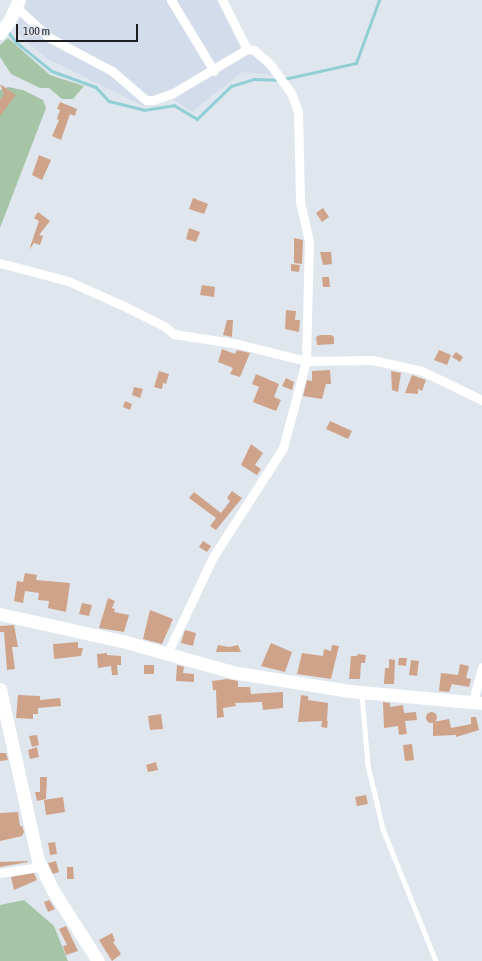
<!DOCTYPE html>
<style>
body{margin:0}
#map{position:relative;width:482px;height:961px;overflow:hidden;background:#e0e6ee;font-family:"Asap Condensed",sans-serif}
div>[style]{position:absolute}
.built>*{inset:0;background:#d2dcea}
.green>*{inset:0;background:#a6c5a7}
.stream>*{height:2.5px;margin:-1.25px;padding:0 1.25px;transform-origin:1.25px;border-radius:1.25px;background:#91cfd5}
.building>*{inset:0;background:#cfa389}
.round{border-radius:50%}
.lane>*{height:4.5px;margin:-2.25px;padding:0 2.25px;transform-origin:2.25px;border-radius:2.25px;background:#fff}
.street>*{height:9px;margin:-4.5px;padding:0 4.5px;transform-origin:4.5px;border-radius:4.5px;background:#fff}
.secondary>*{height:13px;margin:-6.5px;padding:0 6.5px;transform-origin:6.5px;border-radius:6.5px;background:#fff}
span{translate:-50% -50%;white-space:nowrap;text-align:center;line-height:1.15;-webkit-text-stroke:4px #e0e6ee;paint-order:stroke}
.scale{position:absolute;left:16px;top:24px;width:122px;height:18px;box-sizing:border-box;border:2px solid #1b1d20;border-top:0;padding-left:5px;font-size:12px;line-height:14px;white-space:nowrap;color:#1b1d20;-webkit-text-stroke:3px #e0e6ee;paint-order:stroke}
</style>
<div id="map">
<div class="built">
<div style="clip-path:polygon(27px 0,219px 0,240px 47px,247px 53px,256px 54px,273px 75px,242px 72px,192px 112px,171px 98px,143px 106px,46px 58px,15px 31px)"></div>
</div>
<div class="green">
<div style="clip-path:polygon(8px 38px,50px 75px,84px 86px,73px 99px,62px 99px,49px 88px,40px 88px,11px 74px,0 57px,0 45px)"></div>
<div style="clip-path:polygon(8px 87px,23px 90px,43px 100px,46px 108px,0 228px,0 90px)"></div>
<div style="clip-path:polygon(24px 900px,54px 926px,68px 961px,0 961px,0 905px)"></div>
</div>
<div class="stream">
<div style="left:7px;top:30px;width:15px;rotate:53deg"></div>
<div style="left:16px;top:42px;width:46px;rotate:38.9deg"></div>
<div style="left:52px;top:71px;width:47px;rotate:20deg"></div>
<div style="left:96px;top:87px;width:19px;rotate:47deg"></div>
<div style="left:109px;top:101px;width:36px;rotate:14deg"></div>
<div style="left:144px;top:110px;width:30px;rotate:-9deg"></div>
<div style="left:174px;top:105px;width:27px;rotate:31deg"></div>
<div style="left:197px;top:119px;width:47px;rotate:-44.1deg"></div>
<div style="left:231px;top:86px;width:24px;rotate:-17deg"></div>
<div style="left:254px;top:79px;width:24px;rotate:2deg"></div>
<div style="left:284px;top:79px;width:74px;rotate:-12.5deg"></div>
<div style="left:356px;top:63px;width:67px;rotate:-69.9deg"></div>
</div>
<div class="building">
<div style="clip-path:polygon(0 84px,16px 95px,0 116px,0 100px,4px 94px)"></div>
<div style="clip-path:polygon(60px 102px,77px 109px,75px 116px,70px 114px,61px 140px,52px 136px,59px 120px,57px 119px,60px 110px,57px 109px)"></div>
<div style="clip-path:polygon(39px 155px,51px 160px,42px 180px,32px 175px)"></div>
<div style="clip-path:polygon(193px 198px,208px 204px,204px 214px,189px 209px)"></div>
<div style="clip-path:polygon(323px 208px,329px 217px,322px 222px,316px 213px)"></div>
<div style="clip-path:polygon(38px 212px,50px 221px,39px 235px,43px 236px,40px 245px,34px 243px,29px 250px,39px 221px,34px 218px)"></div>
<div style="clip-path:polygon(189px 228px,200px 232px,196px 242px,186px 239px)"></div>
<div style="clip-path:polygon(294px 238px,303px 240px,302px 264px,294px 263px)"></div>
<div style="clip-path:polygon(320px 252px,331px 252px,332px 264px,323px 265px)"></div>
<div style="clip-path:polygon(291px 264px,300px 265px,299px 272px,291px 271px)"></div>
<div style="clip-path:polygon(322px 277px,329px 277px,330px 287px,323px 287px)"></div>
<div style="clip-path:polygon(202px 285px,215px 287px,214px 297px,200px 295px)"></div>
<div style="clip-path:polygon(286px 310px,296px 311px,295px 320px,300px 320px,299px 332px,285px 329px)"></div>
<div style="clip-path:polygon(227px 320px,233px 320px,232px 337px,223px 335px)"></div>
<div style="clip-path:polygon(320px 335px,331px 335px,334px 337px,334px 344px,317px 345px,316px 337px)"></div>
<div style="clip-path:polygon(222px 349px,235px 354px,237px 350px,250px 353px,240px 377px,230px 374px,233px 368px,218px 362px)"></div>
<div style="clip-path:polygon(439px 350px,451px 355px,447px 365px,434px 360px)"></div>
<div style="clip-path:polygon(456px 352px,463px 357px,460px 362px,452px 357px)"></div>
<div style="clip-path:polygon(330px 370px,331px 384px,326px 384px,322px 399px,303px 396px,307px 380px,312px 381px,312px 371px)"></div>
<div style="clip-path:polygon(159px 371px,169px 374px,166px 384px,163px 383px,162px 389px,154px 387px)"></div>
<div style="clip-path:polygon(391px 371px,401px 373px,398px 392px,392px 390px)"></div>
<div style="clip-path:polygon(256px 374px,279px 384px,274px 397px,281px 400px,276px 411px,253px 402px,259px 387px,252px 384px)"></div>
<div style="clip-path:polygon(412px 375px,426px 380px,422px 391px,418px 389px,418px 394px,405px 393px)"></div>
<div style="clip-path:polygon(286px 378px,294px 382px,292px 390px,282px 386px)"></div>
<div style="clip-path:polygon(134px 387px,143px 389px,140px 398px,132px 395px)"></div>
<div style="clip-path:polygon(125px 401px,132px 404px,130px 410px,123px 407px)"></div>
<div style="clip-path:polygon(330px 421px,352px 431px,348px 439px,326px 429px)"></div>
<div style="clip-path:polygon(251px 444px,263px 453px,255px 465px,261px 469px,257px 475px,241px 465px)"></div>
<div style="clip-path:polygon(232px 491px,242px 498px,216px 530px,210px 526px,216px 518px,189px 498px,194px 492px,221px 513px,230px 501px,227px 498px)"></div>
<div style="clip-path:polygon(203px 541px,211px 546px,207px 552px,199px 547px)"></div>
<div style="clip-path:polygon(25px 573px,37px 575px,36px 580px,70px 583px,66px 612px,48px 608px,49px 601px,38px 600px,39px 593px,25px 591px,23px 603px,14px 601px,17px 581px,23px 582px)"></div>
<div style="clip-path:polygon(108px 598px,115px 601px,112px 608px,115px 609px,114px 612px,129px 615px,124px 632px,99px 628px)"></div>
<div style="clip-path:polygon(82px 603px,92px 605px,89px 616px,79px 614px)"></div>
<div style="clip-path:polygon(150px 610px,173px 619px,162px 644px,143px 639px)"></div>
<div style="clip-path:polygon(14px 625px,18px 647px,12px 647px,15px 669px,7px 670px,4px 632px,0 632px,0 626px)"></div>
<div style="clip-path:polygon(185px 630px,196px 633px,193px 646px,181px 643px)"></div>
<div style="clip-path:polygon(78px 642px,78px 648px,83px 648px,81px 656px,54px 659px,53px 644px)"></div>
<div style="clip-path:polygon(271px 643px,292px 652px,285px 672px,261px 666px)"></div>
<div style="clip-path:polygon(218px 645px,229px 647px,238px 645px,241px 652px,216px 652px)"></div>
<div style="clip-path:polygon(332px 645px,339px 646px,331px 679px,297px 674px,302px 653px,323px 656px,324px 649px,331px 651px)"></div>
<div style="clip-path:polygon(107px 653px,107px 655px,121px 656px,121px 665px,117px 665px,118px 675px,112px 675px,111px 666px,98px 668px,97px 654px)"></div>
<div style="clip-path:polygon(358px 654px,366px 655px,365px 663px,361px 663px,360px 679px,349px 679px,351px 656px,357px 656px)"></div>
<div style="clip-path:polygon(399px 658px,407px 658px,406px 666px,398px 665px)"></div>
<div style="clip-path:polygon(389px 659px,395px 660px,394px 684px,384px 684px,385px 668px,389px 668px)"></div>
<div style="clip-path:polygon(411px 660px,419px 661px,417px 676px,409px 675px)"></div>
<div style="clip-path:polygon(460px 664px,469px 666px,466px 678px,471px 679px,469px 687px,452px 684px,449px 692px,439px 691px,441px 673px,458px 675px)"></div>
<div style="clip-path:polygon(144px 665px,154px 665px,154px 674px,144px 674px)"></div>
<div style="clip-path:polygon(177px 665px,184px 667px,183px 673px,194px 674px,194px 682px,176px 681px)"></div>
<div style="clip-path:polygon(227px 679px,238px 681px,238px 687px,250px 687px,251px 694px,283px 692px,283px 708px,263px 710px,262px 702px,235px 703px,236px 706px,223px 708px,224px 717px,217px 718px,216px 690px,213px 690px,212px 681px)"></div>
<div style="clip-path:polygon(18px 695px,40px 696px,40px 700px,60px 698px,61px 706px,38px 708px,38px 714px,33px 714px,33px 719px,16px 718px)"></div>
<div style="clip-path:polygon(301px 695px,308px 696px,308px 700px,328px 703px,327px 721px,323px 721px,328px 721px,327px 728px,321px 727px,322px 721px,298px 722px)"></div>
<div style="clip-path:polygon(383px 702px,390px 703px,390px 707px,403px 705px,404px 713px,416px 712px,417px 720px,405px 721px,407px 734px,399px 735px,398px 726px,384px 728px)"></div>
<div class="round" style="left:425.5px;top:711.5px;width:11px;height:11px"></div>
<div style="clip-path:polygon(161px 714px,163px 729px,150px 730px,148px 716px)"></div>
<div style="clip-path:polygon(471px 717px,476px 717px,479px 730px,456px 737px,456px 735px,433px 736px,433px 722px,449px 719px,451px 728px,471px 724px)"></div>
<div style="clip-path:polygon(37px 735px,39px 745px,32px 747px,29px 736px)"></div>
<div style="clip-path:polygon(412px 744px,414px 760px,405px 761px,403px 745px)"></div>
<div style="clip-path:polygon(37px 747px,39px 757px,30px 759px,28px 750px)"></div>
<div style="clip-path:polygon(0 753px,6px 753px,8px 760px,0 761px)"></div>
<div style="clip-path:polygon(156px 762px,158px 770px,148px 772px,146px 765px)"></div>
<div style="clip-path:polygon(40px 777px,47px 777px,46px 799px,37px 801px,35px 792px,40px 792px)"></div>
<div style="clip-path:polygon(366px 795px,368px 804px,357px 806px,355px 797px)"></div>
<div style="clip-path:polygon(63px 797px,65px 812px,46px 815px,44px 800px)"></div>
<div style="clip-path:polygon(18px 812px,20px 826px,22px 826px,24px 832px,22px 836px,0 841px,0 813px)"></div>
<div style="clip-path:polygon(55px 842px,57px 854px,50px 855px,48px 843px)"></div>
<div style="clip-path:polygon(28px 861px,28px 862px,0 867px,0 862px)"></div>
<div style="clip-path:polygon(56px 861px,59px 872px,53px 874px,48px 863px)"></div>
<div style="clip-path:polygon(67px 867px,73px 867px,74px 879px,67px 879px)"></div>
<div style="clip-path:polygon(34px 873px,37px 880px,14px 890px,11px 877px)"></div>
<div style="clip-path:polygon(49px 900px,55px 909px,48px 912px,44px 902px)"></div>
<div style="clip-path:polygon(66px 926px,78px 951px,66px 955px,63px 946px,67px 945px,59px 929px)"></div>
<div style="clip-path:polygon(112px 933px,115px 941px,113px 942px,121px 954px,112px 961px,99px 940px)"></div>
</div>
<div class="lane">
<div style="left:362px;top:694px;width:71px;rotate:85.2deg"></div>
<div style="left:368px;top:765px;width:66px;rotate:76.8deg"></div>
<div style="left:383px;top:829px;width:142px;rotate:68.1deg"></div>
</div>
<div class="street">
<div style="left:171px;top:0;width:83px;rotate:58.8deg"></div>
<div style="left:222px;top:0;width:55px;rotate:63deg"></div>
<div style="left:16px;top:7px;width:46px;rotate:42.4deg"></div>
<div style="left:50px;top:38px;width:70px;rotate:28deg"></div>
<div style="left:112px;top:71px;width:45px;rotate:40.5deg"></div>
<div style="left:146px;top:100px;width:7px"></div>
<div style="left:153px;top:100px;width:21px;rotate:-19deg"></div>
<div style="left:173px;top:93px;width:86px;rotate:-30.7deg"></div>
<div style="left:247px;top:49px;width:7px;rotate:8deg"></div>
<div style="left:254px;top:50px;width:21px;rotate:41deg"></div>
<div style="left:270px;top:64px;width:36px;rotate:54deg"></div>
<div style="left:291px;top:93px;width:19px;rotate:69deg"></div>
<div style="left:298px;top:111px;width:91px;rotate:88.7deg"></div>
<div style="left:300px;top:202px;width:39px;rotate:77deg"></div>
<div style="left:309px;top:240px;width:121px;rotate:91.4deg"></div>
<div style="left:306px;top:361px;width:90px;rotate:104.8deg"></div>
<div style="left:283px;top:448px;width:130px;rotate:122.7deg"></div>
<div style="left:213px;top:557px;width:107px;rotate:115.4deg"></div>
<div style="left:0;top:263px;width:70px;rotate:14.8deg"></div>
<div style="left:68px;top:281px;width:64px;rotate:24.1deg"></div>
<div style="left:126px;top:307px;width:42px;rotate:26.6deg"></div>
<div style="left:164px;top:326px;width:13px;rotate:39deg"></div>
<div style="left:174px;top:334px;width:65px;rotate:8.9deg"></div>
<div style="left:238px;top:344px;width:70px;rotate:14deg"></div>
<div style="left:306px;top:361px;width:66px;rotate:-0.9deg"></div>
<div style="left:372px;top:360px;width:51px;rotate:12.4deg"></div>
<div style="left:422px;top:371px;width:67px;rotate:25.8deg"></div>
<div style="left:473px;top:701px;width:35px;rotate:-75deg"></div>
<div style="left:0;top:873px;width:36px;rotate:-9deg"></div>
<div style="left:36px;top:867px;width:6px;rotate:-59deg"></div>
</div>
<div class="secondary">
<div style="left:0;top:33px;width:15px;rotate:-53deg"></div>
<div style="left:9px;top:21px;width:23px;rotate:-65deg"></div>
<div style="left:0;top:614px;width:125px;rotate:12.5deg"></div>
<div style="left:122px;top:641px;width:114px;rotate:15.7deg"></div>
<div style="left:232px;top:672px;width:119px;rotate:9.2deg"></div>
<div style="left:349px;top:691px;width:134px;rotate:5.2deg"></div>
<div style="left:0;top:689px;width:175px;rotate:77.5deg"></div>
<div style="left:38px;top:860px;width:32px;rotate:64deg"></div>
<div style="left:52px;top:889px;width:85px;rotate:57.4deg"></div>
</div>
<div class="scale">100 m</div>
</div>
